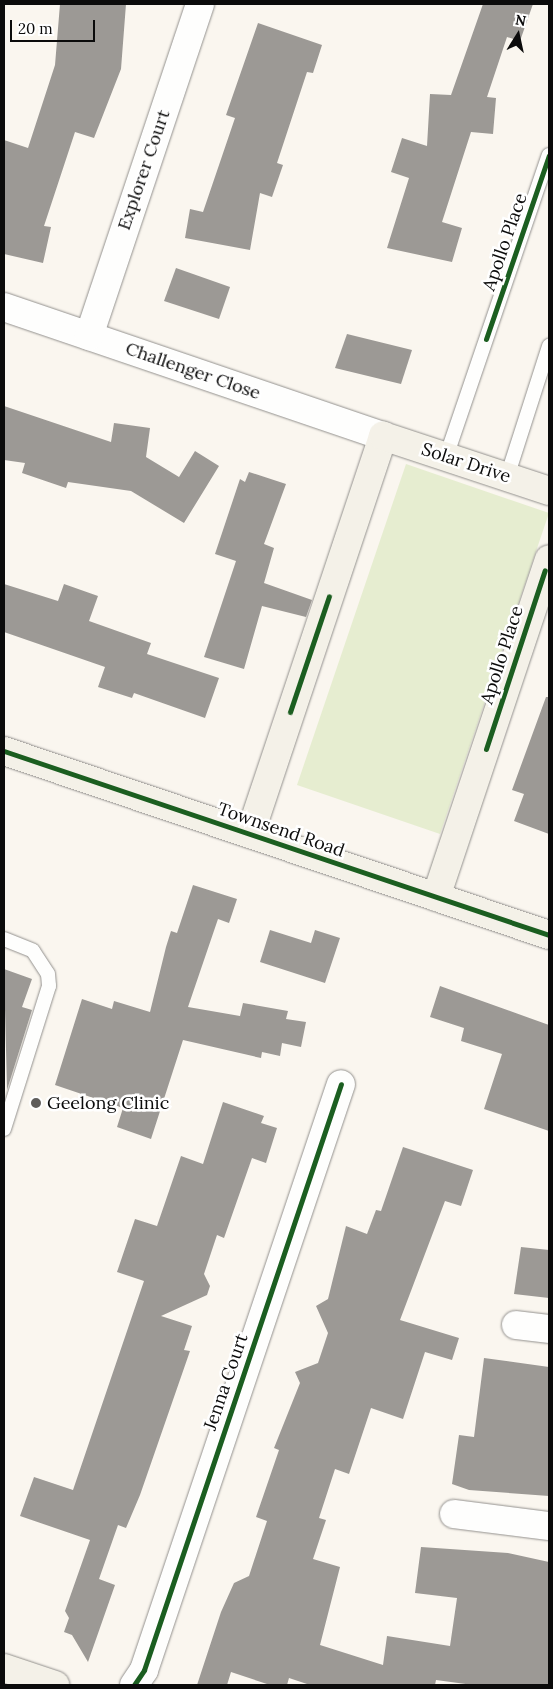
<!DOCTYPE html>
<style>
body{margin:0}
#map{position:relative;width:553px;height:1689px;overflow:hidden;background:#faf6ef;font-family:Lora,serif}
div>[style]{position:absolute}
.green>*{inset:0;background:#e6edd0}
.building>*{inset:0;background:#9c9995}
.roads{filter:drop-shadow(0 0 1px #93918e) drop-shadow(0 0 1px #93918e)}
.lane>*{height:14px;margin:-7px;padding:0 7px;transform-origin:7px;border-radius:7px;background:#fefefd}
.street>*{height:28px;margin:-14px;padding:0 14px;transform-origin:14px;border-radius:14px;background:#fefefd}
.secondary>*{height:28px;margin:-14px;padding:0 14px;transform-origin:14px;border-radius:14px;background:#f4f1e8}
.cycleway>*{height:5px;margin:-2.5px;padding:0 2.5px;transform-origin:2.5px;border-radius:2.5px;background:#1b5e20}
.dots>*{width:14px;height:14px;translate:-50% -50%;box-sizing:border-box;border:2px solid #fff;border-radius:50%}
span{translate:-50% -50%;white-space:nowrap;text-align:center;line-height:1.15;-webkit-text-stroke:5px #fff;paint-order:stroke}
.street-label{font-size:18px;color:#0b0b0b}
.poi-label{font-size:18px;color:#0b0b0b}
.left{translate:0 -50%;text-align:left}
.frame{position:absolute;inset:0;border:5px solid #0b0b0b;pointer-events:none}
.north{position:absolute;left:493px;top:10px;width:50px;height:50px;-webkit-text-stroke:4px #fff;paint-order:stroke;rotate:10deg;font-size:14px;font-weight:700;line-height:20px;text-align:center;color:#0b0b0b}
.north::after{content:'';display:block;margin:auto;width:18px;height:22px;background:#0b0b0b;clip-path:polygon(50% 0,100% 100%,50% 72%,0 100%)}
.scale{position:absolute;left:10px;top:20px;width:85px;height:22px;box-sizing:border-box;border:2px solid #0b0b0b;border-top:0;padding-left:6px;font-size:15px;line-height:18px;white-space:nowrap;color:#0b0b0b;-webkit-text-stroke:4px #fff;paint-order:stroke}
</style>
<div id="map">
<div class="green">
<div style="clip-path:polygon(406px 464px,549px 513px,440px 834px,297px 785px)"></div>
</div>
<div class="building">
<div style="clip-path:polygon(60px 4px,126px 4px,121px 69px,94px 138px,75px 132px,44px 226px,51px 227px,43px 263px,4px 254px,4px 140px,28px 148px,55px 65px)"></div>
<div style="clip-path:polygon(483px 4px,533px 4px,520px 41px,507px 37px,487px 97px,496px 98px,493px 134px,471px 132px,442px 222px,462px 228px,452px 262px,387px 248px,409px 178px,391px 172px,402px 138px,427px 146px,430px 94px,451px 95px)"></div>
<div style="clip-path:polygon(258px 23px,322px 45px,313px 73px,307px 72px,277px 163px,283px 165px,272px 197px,260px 193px,250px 250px,185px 238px,190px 209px,203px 212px,235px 118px,226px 115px)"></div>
<div style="clip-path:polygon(176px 268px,230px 287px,219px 319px,164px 301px)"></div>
<div style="clip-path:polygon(347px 334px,412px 350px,401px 384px,335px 368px)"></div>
<div style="clip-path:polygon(4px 406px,111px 442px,114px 423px,150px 428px,146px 457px,179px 477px,195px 451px,219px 466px,184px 523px,131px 491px,68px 482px,66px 488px,22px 473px,25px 463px,4px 460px)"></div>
<div style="clip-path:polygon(249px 472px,286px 484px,264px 544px,274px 548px,264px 583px,312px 600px,306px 617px,262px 606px,244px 669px,204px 657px,236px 561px,215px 554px,240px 479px,245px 482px)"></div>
<div style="clip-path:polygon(4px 584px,58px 601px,64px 584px,98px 596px,89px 621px,151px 643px,147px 654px,219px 678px,205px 718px,134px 693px,132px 698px,98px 687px,105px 667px,4px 632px)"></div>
<div style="clip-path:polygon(546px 697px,549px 697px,549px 834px,514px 821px,524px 794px,512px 790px)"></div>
<div style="clip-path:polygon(193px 885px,237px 899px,229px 923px,218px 919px,188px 1007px,240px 1016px,243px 1003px,288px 1011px,286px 1019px,306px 1022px,301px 1047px,282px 1043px,280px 1056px,262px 1052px,261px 1058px,183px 1040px,151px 1139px,117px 1127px,123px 1108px,55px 1085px,82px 999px,112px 1009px,114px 1001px,150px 1012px,166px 947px,171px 931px,177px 933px)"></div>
<div style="clip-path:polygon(270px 930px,311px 943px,315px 930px,340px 938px,325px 983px,260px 962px)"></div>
<div style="clip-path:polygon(4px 969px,32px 979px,22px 1007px,32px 1010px,7px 1090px)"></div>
<div style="clip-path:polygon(440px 986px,549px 1025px,549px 1131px,484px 1109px,502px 1054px,461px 1041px,464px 1028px,430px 1017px)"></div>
<div style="clip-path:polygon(223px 1102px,264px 1116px,261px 1123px,277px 1128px,266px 1163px,252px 1158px,224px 1238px,217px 1235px,204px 1274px,210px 1286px,207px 1295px,161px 1316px,192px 1326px,184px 1350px,190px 1351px,140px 1495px,126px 1528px,118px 1525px,99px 1579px,115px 1585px,88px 1662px,72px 1635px,64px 1632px,69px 1618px,65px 1611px,90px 1540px,20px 1516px,34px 1477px,73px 1490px,144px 1281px,117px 1272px,135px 1219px,157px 1226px,181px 1156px,203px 1164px)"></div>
<div style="clip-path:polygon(403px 1147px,473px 1170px,461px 1206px,445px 1201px,400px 1320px,459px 1338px,452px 1360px,425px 1352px,403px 1419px,371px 1408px,349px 1474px,335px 1469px,319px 1518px,326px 1520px,313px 1559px,340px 1567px,320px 1645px,383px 1665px,387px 1636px,450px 1646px,457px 1598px,415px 1593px,421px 1547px,508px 1553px,549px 1562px,549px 1685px,473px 1685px,436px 1680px,435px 1685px,310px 1685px,289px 1678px,287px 1685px,270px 1685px,231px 1672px,227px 1685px,197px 1685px,221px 1612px,234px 1583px,249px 1576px,267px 1521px,256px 1517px,279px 1450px,274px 1448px,300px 1383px,295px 1372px,318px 1363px,328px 1333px,316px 1306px,328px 1299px,346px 1226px,367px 1234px,376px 1210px,381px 1211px)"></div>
<div style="clip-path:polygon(521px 1247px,549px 1250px,549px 1298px,514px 1294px)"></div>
<div style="clip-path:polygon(484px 1358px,549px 1367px,549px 1496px,469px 1490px,452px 1484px,459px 1435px,474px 1437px)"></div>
</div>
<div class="roads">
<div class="lane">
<div style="left:446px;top:457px;width:319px;rotate:-71.2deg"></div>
<div style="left:507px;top:477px;width:138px;rotate:-72.2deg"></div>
<div style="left:4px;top:939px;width:31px;rotate:22deg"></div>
<div style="left:33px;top:951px;width:27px;rotate:57deg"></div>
<div style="left:48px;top:974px;width:12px;rotate:85deg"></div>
<div style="left:49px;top:986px;width:150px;rotate:107.5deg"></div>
</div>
<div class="street">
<div style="left:4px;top:307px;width:400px;rotate:18.8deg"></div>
<div style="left:89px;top:336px;width:350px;rotate:-71.5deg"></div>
<div style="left:516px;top:1325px;width:33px;rotate:7deg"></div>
<div style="left:454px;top:1514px;width:96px;rotate:7.2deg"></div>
<div style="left:134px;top:1685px;width:18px;rotate:-56deg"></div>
<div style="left:144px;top:1670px;width:618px;rotate:-71.42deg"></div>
</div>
<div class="secondary">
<div style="left:4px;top:751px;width:575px;rotate:18.66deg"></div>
<div style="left:250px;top:834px;width:420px;rotate:-71.5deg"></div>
<div style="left:383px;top:436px;width:175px;rotate:18.3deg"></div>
<div style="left:436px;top:897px;width:356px;rotate:-71.5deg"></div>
<div style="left:4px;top:1668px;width:54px;rotate:18.4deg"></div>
</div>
</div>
<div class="cycleway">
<div style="left:486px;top:339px;width:194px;rotate:-71.1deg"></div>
<div style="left:290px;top:712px;width:122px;rotate:-71.4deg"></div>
<div style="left:486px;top:749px;width:188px;rotate:-71.8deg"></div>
<div style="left:4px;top:751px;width:575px;rotate:18.66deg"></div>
<div style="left:134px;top:1685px;width:18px;rotate:-56deg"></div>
<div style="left:144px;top:1670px;width:618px;rotate:-71.42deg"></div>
</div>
<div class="dots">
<div style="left:36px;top:1103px;background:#5f5d5b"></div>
</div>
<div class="street-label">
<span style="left:144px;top:170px;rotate:-71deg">Explorer Court</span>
<span style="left:505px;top:242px;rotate:-71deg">Apollo Place</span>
<span style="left:193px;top:371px;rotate:19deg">Challenger Close</span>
<span style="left:466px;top:463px;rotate:18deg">Solar Drive</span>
<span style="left:502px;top:655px;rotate:-72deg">Apollo Place</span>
<span style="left:281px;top:830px;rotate:19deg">Townsend Road</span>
<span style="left:226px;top:1382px;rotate:-71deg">Jenna Court</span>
</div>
<div class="poi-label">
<span class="left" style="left:47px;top:1103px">Geelong Clinic</span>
</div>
<div class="frame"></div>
<div class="north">N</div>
<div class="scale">20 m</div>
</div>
